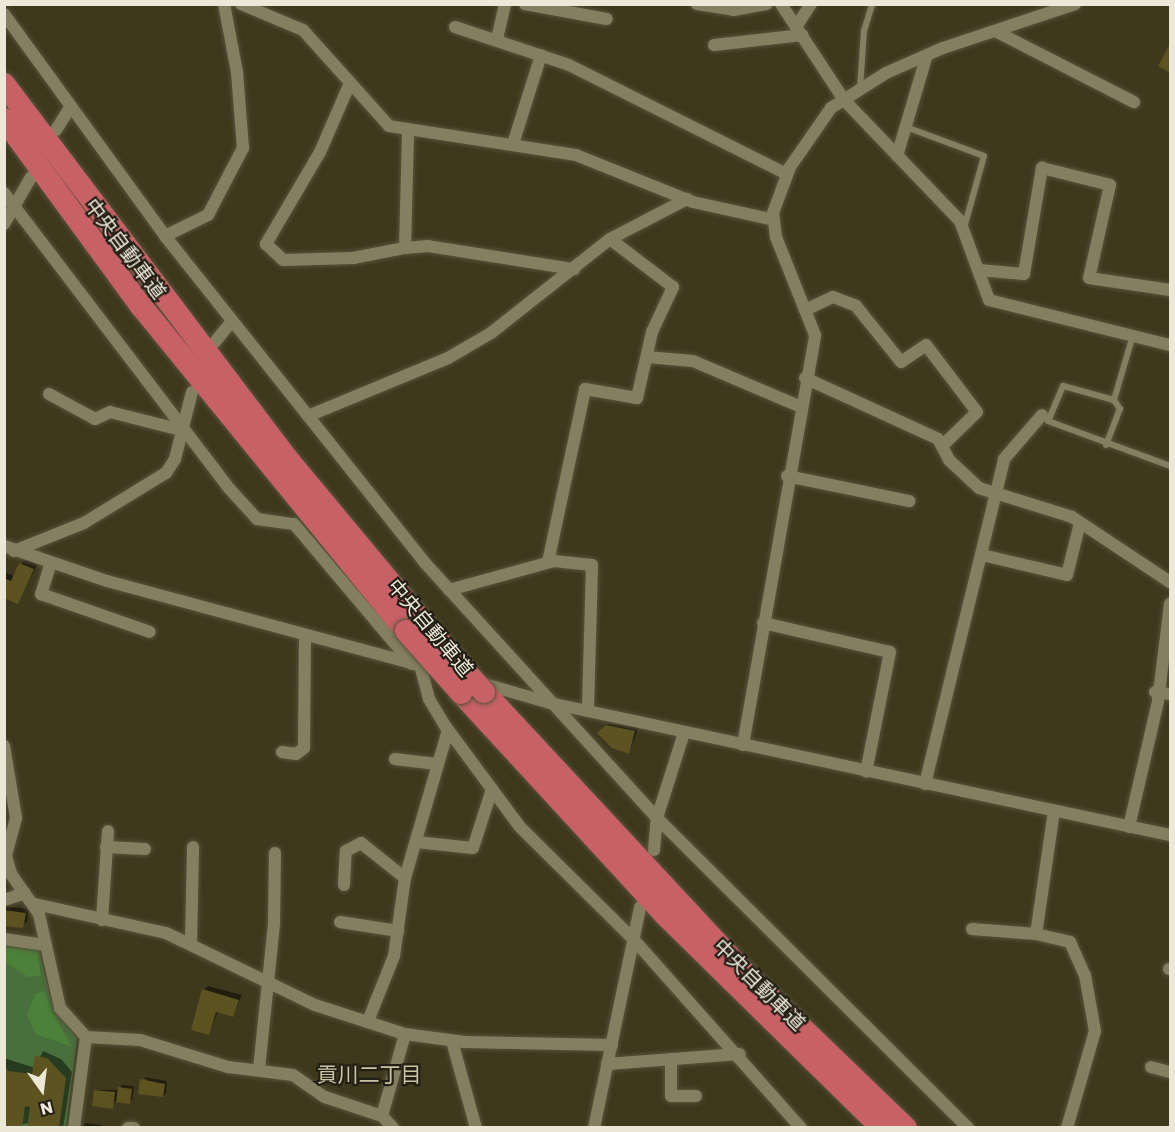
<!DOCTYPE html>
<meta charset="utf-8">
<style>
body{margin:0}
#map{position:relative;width:1175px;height:1132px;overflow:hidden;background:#3e381d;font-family:Poppins,"Noto Sans JP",sans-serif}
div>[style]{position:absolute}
.green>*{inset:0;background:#496f3d}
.forest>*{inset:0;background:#4c813a}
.shadow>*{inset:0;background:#0007}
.building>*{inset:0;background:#5d5321}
.roads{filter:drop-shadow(0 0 2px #58533b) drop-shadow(0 0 2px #58533b)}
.service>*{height:6px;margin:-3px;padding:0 3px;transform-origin:3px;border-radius:3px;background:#857f62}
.minor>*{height:12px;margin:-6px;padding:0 6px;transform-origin:6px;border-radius:6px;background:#857f62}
.motorway>*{height:22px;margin:-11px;padding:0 11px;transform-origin:11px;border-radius:11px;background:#c76166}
.bridges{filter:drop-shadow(0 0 2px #58533b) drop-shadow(0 0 2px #58533b)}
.motorway-bridge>*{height:22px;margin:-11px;padding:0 11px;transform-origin:11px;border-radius:11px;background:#c76166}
span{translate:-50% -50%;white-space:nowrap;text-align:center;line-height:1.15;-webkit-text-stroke:4.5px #221f14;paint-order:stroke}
.street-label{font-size:20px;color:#ebe8d8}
.neighbourhood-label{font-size:21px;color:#c9c3a4}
.frame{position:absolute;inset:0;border:6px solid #ebe8d8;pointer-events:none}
.north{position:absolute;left:12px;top:1060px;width:60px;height:60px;-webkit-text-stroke:4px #221f14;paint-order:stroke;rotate:166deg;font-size:16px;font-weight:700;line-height:24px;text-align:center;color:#ebe8d8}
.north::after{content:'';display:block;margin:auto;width:21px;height:27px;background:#ebe8d8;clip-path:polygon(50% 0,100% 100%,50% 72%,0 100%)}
</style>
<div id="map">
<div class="green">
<div style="clip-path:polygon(5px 945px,39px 949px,53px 1007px,77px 1038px,66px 1127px,5px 1128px)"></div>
</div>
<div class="forest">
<div style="clip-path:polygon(5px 947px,37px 951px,41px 976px,28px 977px,5px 962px)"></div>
<div style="clip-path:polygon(45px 991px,51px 1010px,72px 1047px,36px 1034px,27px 1015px,35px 994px)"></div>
</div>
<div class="shadow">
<div style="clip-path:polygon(25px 559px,37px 565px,18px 602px,4px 595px,4px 572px,14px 576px)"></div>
<div style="clip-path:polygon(608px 724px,639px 727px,629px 752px,603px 729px)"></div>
<div style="clip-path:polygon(4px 906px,29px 909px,27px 922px,4px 924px)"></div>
<div style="clip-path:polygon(208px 986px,242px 995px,233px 1016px,218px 1011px,209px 1033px,204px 990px)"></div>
<div style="clip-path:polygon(43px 1051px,61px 1059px,72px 1072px,63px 1128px,29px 1128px,29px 1123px,4px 1128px,4px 1058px,35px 1068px)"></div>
<div style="clip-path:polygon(144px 1077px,167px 1081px,166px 1093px,163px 1096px)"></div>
<div style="clip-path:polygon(122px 1085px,134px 1086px,132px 1100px,115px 1101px,112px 1107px,96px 1090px,119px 1090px)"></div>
<div style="clip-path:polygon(85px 1123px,102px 1125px,102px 1128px,82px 1128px)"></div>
</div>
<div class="building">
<div style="clip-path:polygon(1170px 44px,1170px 73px,1158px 66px)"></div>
<div style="clip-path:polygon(19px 563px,34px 569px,18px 604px,4px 598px,4px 578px,11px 581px)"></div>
<div style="clip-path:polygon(606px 725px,635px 731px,629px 754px,612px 748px,597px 733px)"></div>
<div style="clip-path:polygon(4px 910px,26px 913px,23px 928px,4px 926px)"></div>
<div style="clip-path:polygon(202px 989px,239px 1000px,233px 1017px,216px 1012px,209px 1035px,191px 1030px)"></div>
<div style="clip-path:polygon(35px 1056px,47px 1058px,66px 1078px,59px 1128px,27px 1128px,30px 1107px,25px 1106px,22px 1128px,4px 1128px,4px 1065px,8px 1071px,32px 1074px)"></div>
<div style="clip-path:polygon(140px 1079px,165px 1084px,163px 1097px,138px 1094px)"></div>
<div style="clip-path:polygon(118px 1087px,132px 1089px,130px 1104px,116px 1102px)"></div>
<div style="clip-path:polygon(94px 1090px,115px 1092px,113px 1109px,92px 1106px)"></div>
</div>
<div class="roads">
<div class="service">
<div style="left:860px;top:89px;width:58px;rotate:-86.1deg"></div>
<div style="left:864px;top:31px;width:28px;rotate:-73deg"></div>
<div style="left:906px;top:127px;width:83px;rotate:20.4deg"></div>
<div style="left:984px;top:156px;width:75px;rotate:105.5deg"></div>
<div style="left:1133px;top:335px;width:68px;rotate:106.3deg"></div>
<div style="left:1114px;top:400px;width:53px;rotate:-164.6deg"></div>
<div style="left:1063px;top:386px;width:38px;rotate:113deg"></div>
<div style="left:1048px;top:421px;width:130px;rotate:20.2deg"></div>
<div style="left:1106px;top:445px;width:39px;rotate:-69deg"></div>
<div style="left:1120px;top:409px;width:11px;rotate:-124deg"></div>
</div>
<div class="minor">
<div style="left:241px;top:4px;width:67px;rotate:22.8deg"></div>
<div style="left:303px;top:30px;width:129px;rotate:48.1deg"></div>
<div style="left:389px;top:126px;width:189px;rotate:8.8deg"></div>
<div style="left:576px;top:155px;width:126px;rotate:21.9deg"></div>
<div style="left:693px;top:202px;width:83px;rotate:12.5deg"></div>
<div style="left:525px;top:4px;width:83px;rotate:10.4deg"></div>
<div style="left:697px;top:4px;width:36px;rotate:9deg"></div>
<div style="left:733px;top:10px;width:34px;rotate:-10deg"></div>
<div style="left:781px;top:4px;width:115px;rotate:56.7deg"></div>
<div style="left:844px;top:100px;width:168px;rotate:46.2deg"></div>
<div style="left:960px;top:221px;width:84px;rotate:69.8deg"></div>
<div style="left:989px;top:300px;width:187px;rotate:14deg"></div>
<div style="left:4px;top:14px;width:274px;rotate:54deg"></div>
<div style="left:165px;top:236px;width:418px;rotate:51.5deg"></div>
<div style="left:425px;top:563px;width:345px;rotate:47.7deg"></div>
<div style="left:657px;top:818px;width:439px;rotate:44.9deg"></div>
<div style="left:455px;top:27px;width:120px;rotate:18.4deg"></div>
<div style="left:569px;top:65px;width:244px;rotate:26.6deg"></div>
<div style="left:796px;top:27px;width:27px;rotate:-57deg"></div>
<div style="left:997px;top:32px;width:154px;rotate:27.1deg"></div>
<div style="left:497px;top:39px;width:36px;rotate:-77deg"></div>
<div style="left:714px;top:45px;width:89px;rotate:-6.5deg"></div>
<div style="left:350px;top:83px;width:75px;rotate:113.5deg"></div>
<div style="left:320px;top:152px;width:107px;rotate:120.4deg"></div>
<div style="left:266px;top:244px;width:23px;rotate:43deg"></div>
<div style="left:283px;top:260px;width:70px;rotate:-1.6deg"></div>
<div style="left:353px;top:258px;width:53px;rotate:-10.9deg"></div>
<div style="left:405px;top:248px;width:117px;rotate:-88.5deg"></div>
<div style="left:56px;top:130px;width:28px;rotate:-58deg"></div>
<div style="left:513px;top:144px;width:93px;rotate:-72.5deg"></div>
<div style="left:897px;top:156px;width:105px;rotate:-73.5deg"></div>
<div style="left:4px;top:193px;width:368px;rotate:52.7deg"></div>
<div style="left:227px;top:486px;width:45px;rotate:47.7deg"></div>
<div style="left:257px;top:519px;width:37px;rotate:8deg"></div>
<div style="left:294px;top:524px;width:183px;rotate:49.9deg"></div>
<div style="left:4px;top:224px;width:54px;rotate:-60.1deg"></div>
<div style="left:165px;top:236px;width:48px;rotate:-26deg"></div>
<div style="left:208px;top:215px;width:76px;rotate:-62.4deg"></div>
<div style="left:243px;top:148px;width:76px;rotate:-94.5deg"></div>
<div style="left:237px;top:72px;width:69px;rotate:-100.8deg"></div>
<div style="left:405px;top:248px;width:23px;rotate:-5deg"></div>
<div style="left:428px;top:246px;width:148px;rotate:9deg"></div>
<div style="left:979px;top:270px;width:45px;rotate:5.1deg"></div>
<div style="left:1024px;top:274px;width:108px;rotate:-80.4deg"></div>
<div style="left:1042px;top:168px;width:70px;rotate:14deg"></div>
<div style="left:1110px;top:185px;width:95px;rotate:102.7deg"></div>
<div style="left:1089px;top:278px;width:82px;rotate:8.4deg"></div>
<div style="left:805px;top:310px;width:31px;rotate:-25deg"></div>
<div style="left:833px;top:297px;width:25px;rotate:21deg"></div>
<div style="left:856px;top:306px;width:72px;rotate:51.2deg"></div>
<div style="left:901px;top:362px;width:30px;rotate:-34deg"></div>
<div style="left:926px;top:345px;width:84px;rotate:52.7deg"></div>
<div style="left:977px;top:412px;width:49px;rotate:135.8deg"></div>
<div style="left:215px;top:342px;width:27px;rotate:-51deg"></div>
<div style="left:647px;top:357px;width:46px;rotate:5deg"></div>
<div style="left:693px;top:361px;width:115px;rotate:23deg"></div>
<div style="left:805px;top:378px;width:146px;rotate:24.6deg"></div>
<div style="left:938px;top:439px;width:24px;rotate:62deg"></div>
<div style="left:949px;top:460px;width:41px;rotate:43deg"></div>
<div style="left:979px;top:488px;width:97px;rotate:17.3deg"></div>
<div style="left:1072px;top:517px;width:118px;rotate:33.6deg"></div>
<div style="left:49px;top:394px;width:52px;rotate:28.5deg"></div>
<div style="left:95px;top:419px;width:17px;rotate:-25deg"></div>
<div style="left:110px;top:412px;width:73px;rotate:14.2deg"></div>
<div style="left:308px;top:416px;width:152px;rotate:-22.5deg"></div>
<div style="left:448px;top:358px;width:50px;rotate:-30.2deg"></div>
<div style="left:491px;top:333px;width:152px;rotate:-38.3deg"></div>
<div style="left:610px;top:239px;width:87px;rotate:-27.5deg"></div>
<div style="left:787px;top:476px;width:125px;rotate:11.6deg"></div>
<div style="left:4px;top:546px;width:109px;rotate:18.8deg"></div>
<div style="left:107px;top:581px;width:341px;rotate:15.1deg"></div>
<div style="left:14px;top:551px;width:75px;rotate:-21.8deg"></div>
<div style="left:84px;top:523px;width:96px;rotate:-31.4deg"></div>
<div style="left:166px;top:473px;width:17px;rotate:-57deg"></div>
<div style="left:175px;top:459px;width:69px;rotate:-75.8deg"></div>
<div style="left:982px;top:555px;width:87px;rotate:13.2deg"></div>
<div style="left:1067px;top:575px;width:54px;rotate:-76deg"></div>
<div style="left:51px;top:562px;width:34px;rotate:107deg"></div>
<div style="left:41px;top:594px;width:115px;rotate:19.2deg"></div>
<div style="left:548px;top:562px;width:177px;rotate:-77.9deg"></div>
<div style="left:585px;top:389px;width:53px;rotate:9.8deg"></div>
<div style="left:637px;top:398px;width:68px;rotate:-77.2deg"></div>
<div style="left:652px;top:332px;width:50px;rotate:-65deg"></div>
<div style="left:673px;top:287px;width:79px;rotate:-142.7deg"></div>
<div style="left:449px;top:590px;width:109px;rotate:-15.4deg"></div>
<div style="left:554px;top:561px;width:38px;rotate:6deg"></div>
<div style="left:592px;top:565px;width:146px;rotate:91.6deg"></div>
<div style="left:763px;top:623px;width:130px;rotate:12.9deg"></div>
<div style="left:890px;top:652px;width:122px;rotate:101.3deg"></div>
<div style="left:420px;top:665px;width:35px;rotate:75deg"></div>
<div style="left:429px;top:699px;width:33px;rotate:59deg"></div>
<div style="left:446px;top:727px;width:124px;rotate:53.5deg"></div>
<div style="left:520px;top:827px;width:162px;rotate:44.7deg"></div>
<div style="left:635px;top:941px;width:250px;rotate:48.4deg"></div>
<div style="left:481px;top:683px;width:72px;rotate:16.2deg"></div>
<div style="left:550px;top:703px;width:634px;rotate:12.02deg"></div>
<div style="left:1155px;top:692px;width:15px;rotate:8deg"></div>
<div style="left:743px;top:745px;width:416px;rotate:-80deg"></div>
<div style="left:815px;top:335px;width:105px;rotate:-111.7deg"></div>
<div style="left:776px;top:237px;width:24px;rotate:-97deg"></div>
<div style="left:773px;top:213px;width:49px;rotate:-69.7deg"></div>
<div style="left:790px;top:167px;width:72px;rotate:-55.2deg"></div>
<div style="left:831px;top:108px;width:65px;rotate:-32.5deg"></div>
<div style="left:886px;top:73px;width:62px;rotate:-23.7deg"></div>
<div style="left:943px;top:48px;width:139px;rotate:-18.4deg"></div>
<div style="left:4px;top:746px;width:73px;rotate:80.5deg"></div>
<div style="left:16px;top:818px;width:39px;rotate:105deg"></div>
<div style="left:6px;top:856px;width:19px;rotate:74deg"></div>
<div style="left:11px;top:874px;width:49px;rotate:55deg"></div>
<div style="left:39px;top:914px;width:96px;rotate:77.4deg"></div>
<div style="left:60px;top:1008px;width:39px;rotate:48deg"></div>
<div style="left:86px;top:1037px;width:92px;rotate:97.5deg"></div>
<div style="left:282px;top:752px;width:14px;rotate:8deg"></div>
<div style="left:296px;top:754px;width:10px;rotate:-37deg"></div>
<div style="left:304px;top:748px;width:112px;rotate:-89.5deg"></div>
<div style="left:395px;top:759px;width:42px;rotate:6.8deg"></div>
<div style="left:925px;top:784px;width:334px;rotate:-76.3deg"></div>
<div style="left:1004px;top:459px;width:58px;rotate:-49.2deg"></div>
<div style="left:1054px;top:811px;width:124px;rotate:98.3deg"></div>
<div style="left:1036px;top:934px;width:35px;rotate:13deg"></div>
<div style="left:1070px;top:942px;width:36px;rotate:66deg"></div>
<div style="left:1085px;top:975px;width:57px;rotate:79.9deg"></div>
<div style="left:1095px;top:1031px;width:101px;rotate:106.1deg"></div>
<div style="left:1129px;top:827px;width:129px;rotate:-77deg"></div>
<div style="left:1158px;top:701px;width:98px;rotate:-82.9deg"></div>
<div style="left:416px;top:842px;width:57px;rotate:6deg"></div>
<div style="left:473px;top:848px;width:62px;rotate:-72.1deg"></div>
<div style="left:106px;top:847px;width:39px;rotate:3deg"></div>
<div style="left:654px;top:850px;width:32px;rotate:-85deg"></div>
<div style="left:657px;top:818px;width:89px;rotate:-72.4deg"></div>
<div style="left:344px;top:885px;width:34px;rotate:-87deg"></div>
<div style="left:346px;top:851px;width:17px;rotate:-28deg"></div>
<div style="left:361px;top:843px;width:56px;rotate:38.5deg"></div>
<div style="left:4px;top:900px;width:22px;rotate:-18deg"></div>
<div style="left:35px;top:904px;width:134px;rotate:12.5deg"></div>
<div style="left:166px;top:933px;width:165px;rotate:25.8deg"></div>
<div style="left:315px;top:1005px;width:95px;rotate:17.9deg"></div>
<div style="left:405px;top:1034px;width:60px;rotate:7.7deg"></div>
<div style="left:464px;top:1042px;width:148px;rotate:1.2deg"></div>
<div style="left:102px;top:920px;width:89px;rotate:-86.1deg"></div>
<div style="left:340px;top:922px;width:59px;rotate:8.8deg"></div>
<div style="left:972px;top:929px;width:64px;rotate:4.5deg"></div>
<div style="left:4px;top:939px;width:41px;rotate:8.3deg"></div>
<div style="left:191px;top:944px;width:97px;rotate:-88.8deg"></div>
<div style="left:1169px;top:969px;width:1px"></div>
<div style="left:368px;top:1021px;width:70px;rotate:-68.2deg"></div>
<div style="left:394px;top:956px;width:79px;rotate:-82deg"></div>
<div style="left:405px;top:878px;width:154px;rotate:-73.8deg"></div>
<div style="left:86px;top:1037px;width:54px;rotate:3.2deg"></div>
<div style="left:140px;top:1040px;width:92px;rotate:17.1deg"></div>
<div style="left:228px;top:1067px;width:65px;rotate:7deg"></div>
<div style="left:293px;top:1075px;width:39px;rotate:35deg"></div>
<div style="left:325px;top:1097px;width:60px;rotate:18.4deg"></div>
<div style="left:382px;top:1116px;width:16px;rotate:47deg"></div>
<div style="left:452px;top:1041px;width:90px;rotate:74.6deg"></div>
<div style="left:671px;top:1059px;width:37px;rotate:90deg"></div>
<div style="left:671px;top:1096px;width:25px"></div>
<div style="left:607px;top:1064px;width:133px;rotate:-4.3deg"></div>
<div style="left:1151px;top:1067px;width:20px;rotate:15deg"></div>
<div style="left:259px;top:1069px;width:147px;rotate:-84.1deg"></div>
<div style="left:274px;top:923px;width:70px;rotate:-89.2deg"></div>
<div style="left:382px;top:1116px;width:85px;rotate:-74.3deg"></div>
<div style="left:128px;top:1128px;width:6px"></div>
<div style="left:594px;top:1128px;width:226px;rotate:-78.2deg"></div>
</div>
<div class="motorway">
<div style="left:4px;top:84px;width:468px;rotate:52.9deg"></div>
<div style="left:286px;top:457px;width:239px;rotate:50.3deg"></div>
<div style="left:4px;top:119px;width:232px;rotate:53.8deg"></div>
<div style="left:141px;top:306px;width:419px;rotate:50.8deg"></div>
<div style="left:484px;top:692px;width:384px;rotate:47.1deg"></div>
<div style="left:745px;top:973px;width:223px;rotate:43.9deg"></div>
<div style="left:461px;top:693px;width:300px;rotate:47.4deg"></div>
<div style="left:664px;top:914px;width:305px;rotate:44.5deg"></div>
</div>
</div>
<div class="bridges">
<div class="motorway-bridge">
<div style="left:406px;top:631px;width:83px;rotate:48.4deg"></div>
<div style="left:439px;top:641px;width:68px;rotate:48.6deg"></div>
</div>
</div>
<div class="street-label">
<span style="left:125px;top:249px;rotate:53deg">中央自動車道</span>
<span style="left:430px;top:628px;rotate:50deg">中央自動車道</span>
<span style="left:759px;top:985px;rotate:45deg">中央自動車道</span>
</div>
<div class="neighbourhood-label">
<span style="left:369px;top:1075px">貢川二丁目</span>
</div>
<div class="frame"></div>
<div class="north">N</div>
</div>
